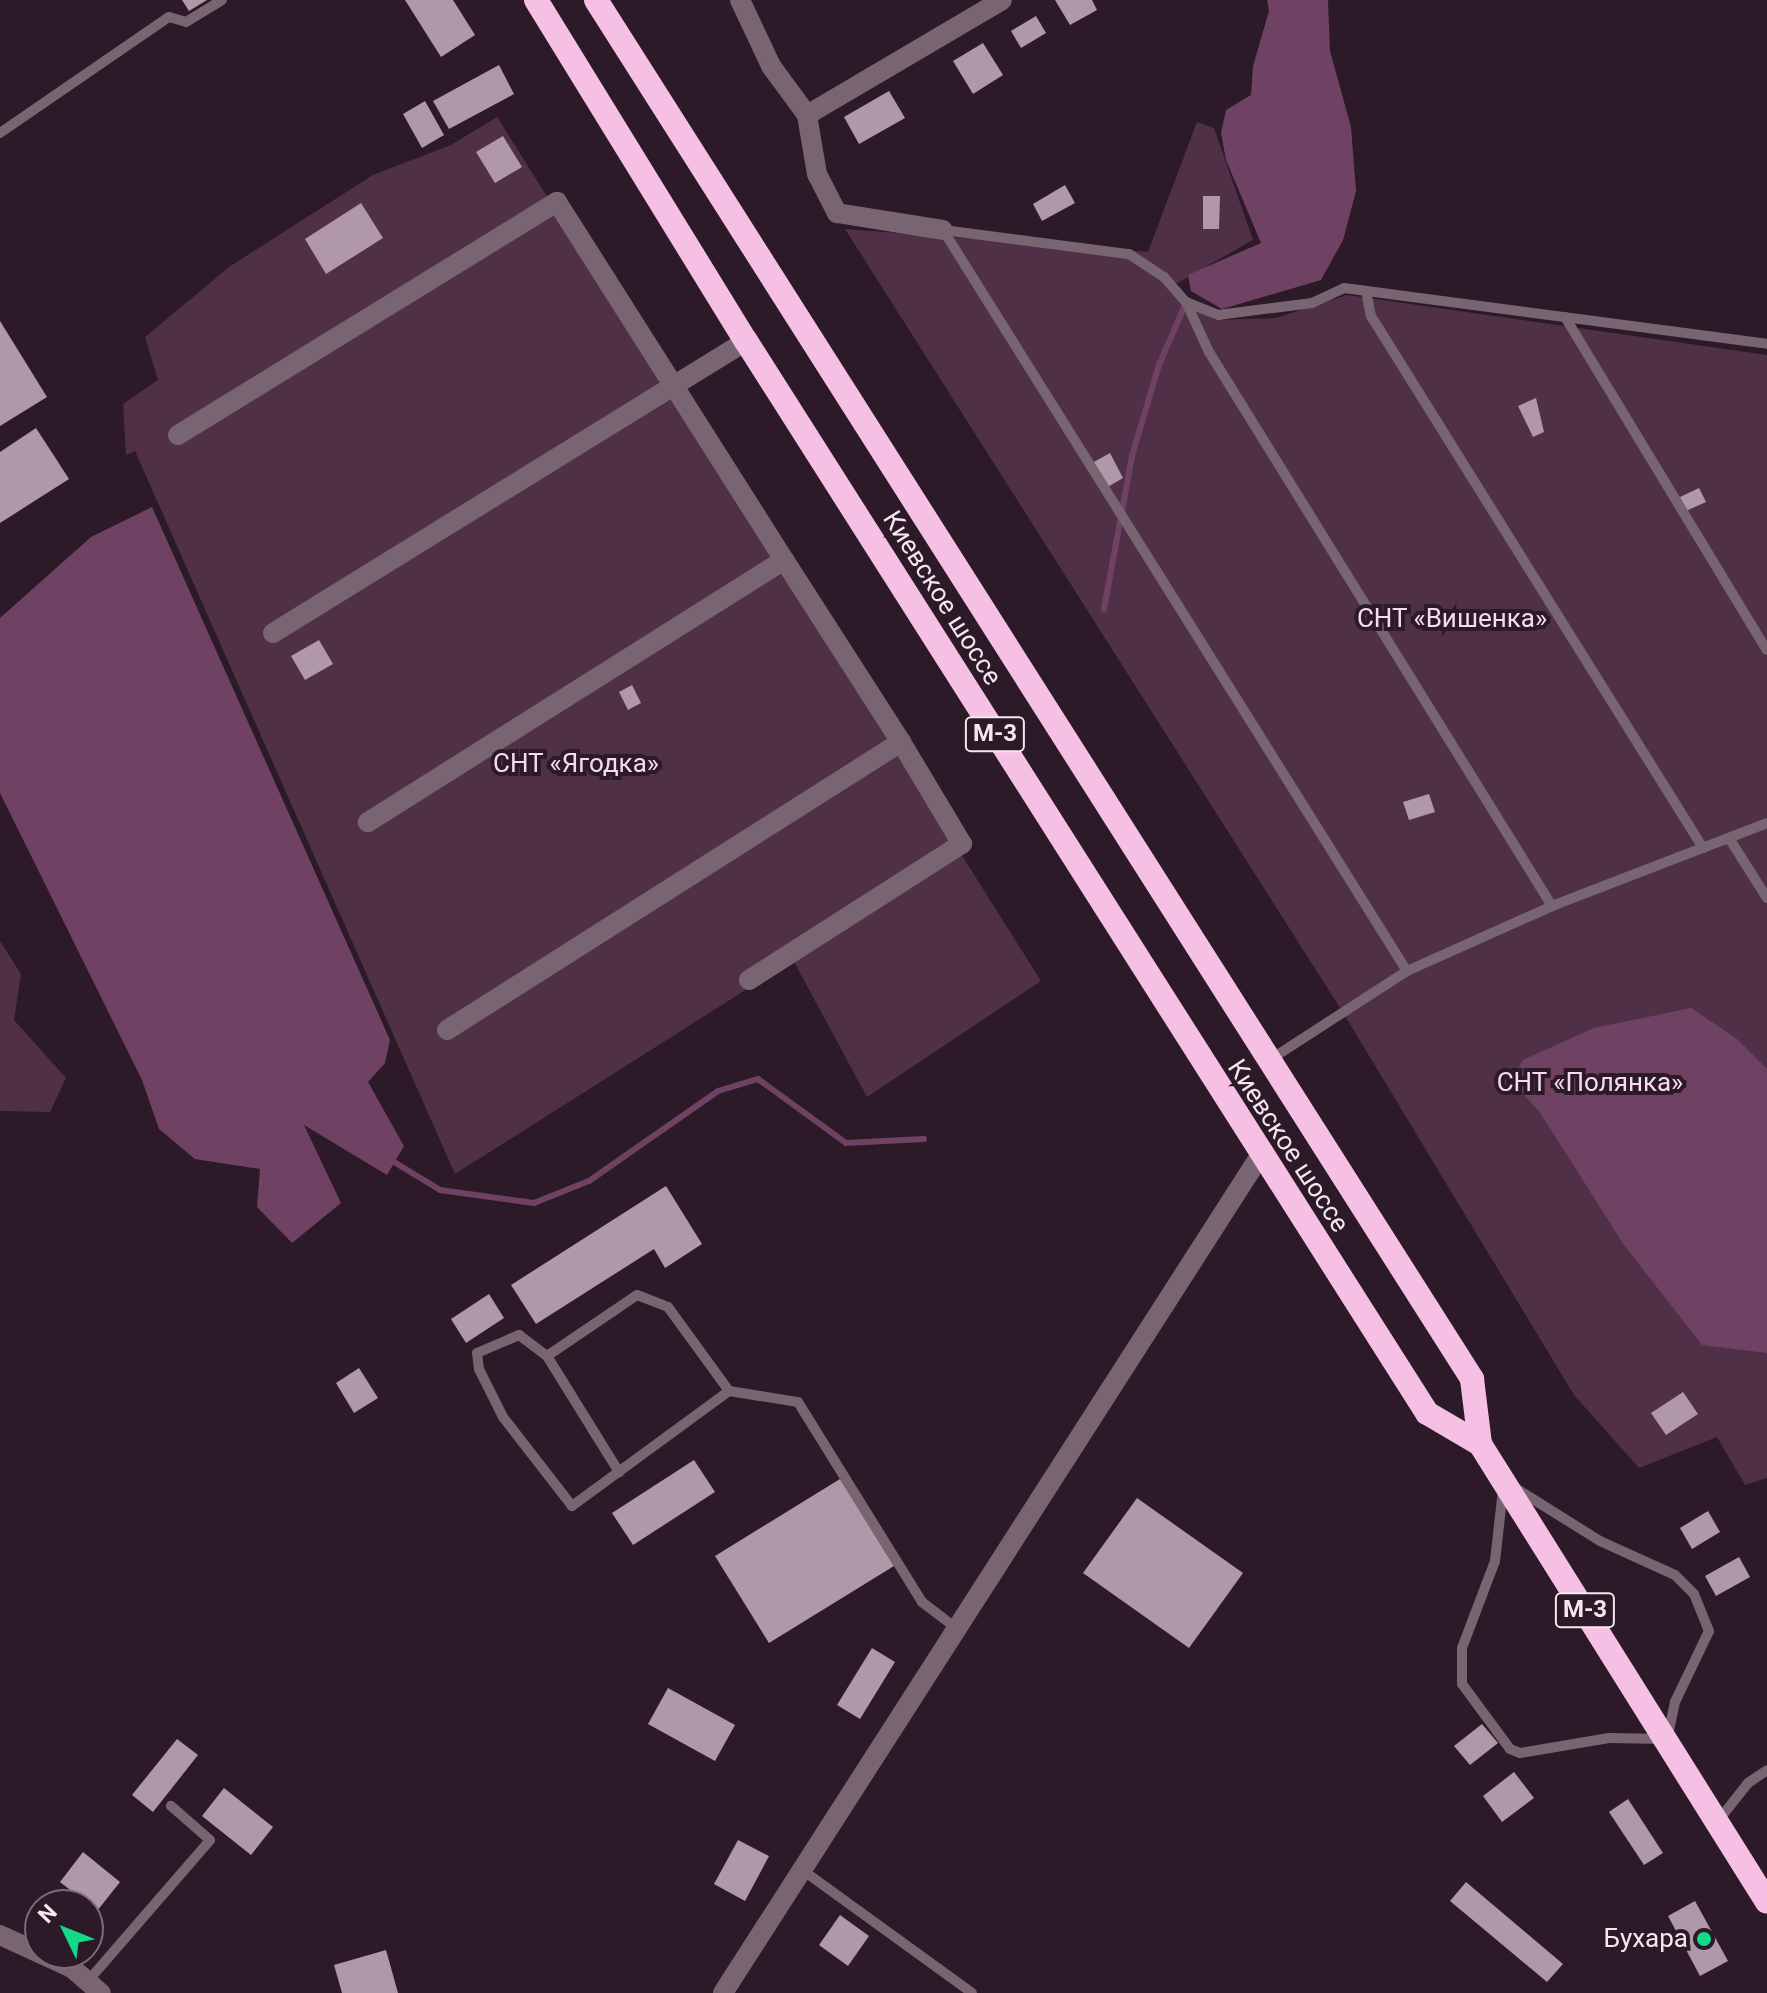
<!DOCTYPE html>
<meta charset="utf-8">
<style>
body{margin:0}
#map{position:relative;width:1767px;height:1993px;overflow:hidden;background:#2d1a28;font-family:Roboto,sans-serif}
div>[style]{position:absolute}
.green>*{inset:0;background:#4f3046}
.water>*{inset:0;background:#6f4263}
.stream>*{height:6px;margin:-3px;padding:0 3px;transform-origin:3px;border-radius:3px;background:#6f4263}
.building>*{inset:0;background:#b198a9}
.lane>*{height:10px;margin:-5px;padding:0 5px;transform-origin:5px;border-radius:5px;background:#796472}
.street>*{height:20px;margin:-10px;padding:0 10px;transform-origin:10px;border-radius:10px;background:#796472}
.highway>*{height:24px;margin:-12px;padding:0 12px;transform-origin:12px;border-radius:12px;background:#f6c0e5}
.dots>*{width:22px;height:22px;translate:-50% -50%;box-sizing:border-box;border:4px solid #2d1a28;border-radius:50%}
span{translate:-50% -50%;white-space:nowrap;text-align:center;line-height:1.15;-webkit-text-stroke:8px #2d1a28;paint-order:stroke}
.shield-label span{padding:2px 6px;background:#2d1a28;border:2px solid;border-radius:6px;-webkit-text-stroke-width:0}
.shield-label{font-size:24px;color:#f5e7f0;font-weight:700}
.street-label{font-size:26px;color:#f5e7f0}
.park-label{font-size:26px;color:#f8daee}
.poi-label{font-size:26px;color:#f5e7f0}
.right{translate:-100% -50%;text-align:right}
.north{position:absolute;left:24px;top:1889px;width:80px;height:80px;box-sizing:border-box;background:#2d1a28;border:2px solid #7d6c78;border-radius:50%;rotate:313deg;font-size:22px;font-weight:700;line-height:32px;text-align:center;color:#f5e7f0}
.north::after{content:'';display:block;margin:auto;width:28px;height:36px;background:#14d989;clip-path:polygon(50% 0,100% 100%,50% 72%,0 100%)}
</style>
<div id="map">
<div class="green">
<div style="clip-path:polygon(497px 117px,1041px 981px,867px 1097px,793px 960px,455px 1174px,135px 451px,126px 455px,123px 404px,158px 380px,145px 337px,229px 267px,373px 175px,451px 145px)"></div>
<div style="clip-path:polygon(1197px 122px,1214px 128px,1253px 240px,1172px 286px,1215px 320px,1276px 318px,1347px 295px,1767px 355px,1767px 1478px,1745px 1485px,1717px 1437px,1639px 1468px,1574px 1395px,1342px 1011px,845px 229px,1148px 252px)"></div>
<div style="clip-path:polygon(0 941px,21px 974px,14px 1020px,66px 1078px,50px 1112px,0 1111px)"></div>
</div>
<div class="water">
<div style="clip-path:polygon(1267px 0,1328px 0,1330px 51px,1351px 127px,1356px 191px,1343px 240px,1321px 280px,1222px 309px,1191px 291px,1188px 275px,1261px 243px,1226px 160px,1221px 133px,1226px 110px,1251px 95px,1253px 66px,1269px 11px)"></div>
<div style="clip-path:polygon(152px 507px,390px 1040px,385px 1063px,368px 1082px,404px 1146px,387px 1175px,304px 1125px,341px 1203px,292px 1243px,257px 1207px,260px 1169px,195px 1159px,159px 1129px,142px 1080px,0 793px,0 618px,91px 537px)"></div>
<div style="clip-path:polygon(1691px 1008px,1737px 1039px,1767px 1069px,1767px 1353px,1702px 1345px,1624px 1245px,1539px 1111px,1511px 1081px,1523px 1060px,1594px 1028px)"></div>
</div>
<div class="stream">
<div style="left:1104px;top:609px;width:156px;rotate:-79.6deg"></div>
<div style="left:1132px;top:456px;width:95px;rotate:-73.5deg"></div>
<div style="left:1159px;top:365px;width:65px;rotate:-66.6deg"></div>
<div style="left:394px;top:1162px;width:54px;rotate:31.3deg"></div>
<div style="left:440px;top:1190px;width:95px;rotate:7.9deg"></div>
<div style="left:534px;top:1203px;width:59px;rotate:-21.8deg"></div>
<div style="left:589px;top:1181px;width:157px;rotate:-34.9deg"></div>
<div style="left:718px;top:1091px;width:42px;rotate:-16.7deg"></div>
<div style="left:758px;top:1079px;width:109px;rotate:36deg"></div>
<div style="left:846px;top:1143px;width:78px;rotate:-2.9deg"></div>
</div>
<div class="building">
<div style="clip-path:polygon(182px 0,207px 0,189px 11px)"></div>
<div style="clip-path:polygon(405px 0,453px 0,475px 35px,441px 57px)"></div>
<div style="clip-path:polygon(1055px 0,1092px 0,1097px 10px,1070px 25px)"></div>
<div style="clip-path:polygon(1036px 16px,1046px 33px,1021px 48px,1011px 31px)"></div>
<div style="clip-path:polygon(983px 43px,1003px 75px,973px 94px,953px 61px)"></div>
<div style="clip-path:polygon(499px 65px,514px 94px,449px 129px,433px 101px)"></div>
<div style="clip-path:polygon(889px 91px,905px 118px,859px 144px,844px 117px)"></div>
<div style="clip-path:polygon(425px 101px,444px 135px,422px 148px,403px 114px)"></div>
<div style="clip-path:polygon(503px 136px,522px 167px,495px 183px,476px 152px)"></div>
<div style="clip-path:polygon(1065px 185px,1075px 203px,1042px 221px,1033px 204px)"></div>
<div style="clip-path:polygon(1203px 196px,1220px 196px,1219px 229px,1203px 229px)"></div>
<div style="clip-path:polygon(361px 203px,383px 238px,326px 274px,305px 239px)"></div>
<div style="clip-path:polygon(0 321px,47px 397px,0 426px)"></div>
<div style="clip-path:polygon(1536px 398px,1544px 432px,1533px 437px,1518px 406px)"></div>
<div style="clip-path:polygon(36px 428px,69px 479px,0 523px,0 452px)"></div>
<div style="clip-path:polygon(1110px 453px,1123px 478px,1106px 488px,1092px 463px)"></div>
<div style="clip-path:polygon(1699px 488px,1706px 502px,1686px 511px,1680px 497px)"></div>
<div style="clip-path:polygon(319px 640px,333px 664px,305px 680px,291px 656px)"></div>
<div style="clip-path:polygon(632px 685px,641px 703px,628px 710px,619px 692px)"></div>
<div style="clip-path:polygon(1429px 794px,1435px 812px,1409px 820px,1403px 802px)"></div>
<div style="clip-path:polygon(666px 1186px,702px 1244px,665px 1268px,654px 1249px,536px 1324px,511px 1285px)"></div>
<div style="clip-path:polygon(489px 1294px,504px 1318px,466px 1343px,451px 1319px)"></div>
<div style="clip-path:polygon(359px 1368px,378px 1398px,354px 1413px,336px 1383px)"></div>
<div style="clip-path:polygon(1683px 1392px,1698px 1414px,1666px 1435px,1651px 1413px)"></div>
<div style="clip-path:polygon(694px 1460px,715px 1492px,633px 1545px,612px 1513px)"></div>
<div style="clip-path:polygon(840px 1479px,894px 1566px,769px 1643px,715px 1556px)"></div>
<div style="clip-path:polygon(1137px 1498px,1243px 1573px,1189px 1648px,1083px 1573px)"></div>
<div style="clip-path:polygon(1708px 1511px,1720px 1532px,1692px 1549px,1680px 1528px)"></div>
<div style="clip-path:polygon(1739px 1557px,1750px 1577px,1716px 1596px,1705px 1576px)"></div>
<div style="clip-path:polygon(872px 1648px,895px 1662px,860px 1719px,837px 1705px)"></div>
<div style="clip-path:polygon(668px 1688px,735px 1725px,715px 1761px,648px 1724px)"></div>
<div style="clip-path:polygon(1482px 1724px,1498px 1743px,1470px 1765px,1454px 1746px)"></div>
<div style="clip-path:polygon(177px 1739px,198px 1755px,153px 1812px,132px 1795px)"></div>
<div style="clip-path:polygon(1514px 1772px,1534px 1798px,1502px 1822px,1483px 1796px)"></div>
<div style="clip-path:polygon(224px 1788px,273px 1827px,251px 1855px,202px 1816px)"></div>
<div style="clip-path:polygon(1628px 1799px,1663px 1853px,1644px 1865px,1609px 1812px)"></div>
<div style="clip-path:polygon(738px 1840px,769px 1856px,745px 1901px,714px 1884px)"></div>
<div style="clip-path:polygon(83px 1852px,120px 1882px,97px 1911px,60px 1882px)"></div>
<div style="clip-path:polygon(1466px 1882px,1563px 1964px,1547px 1982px,1450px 1901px)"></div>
<div style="clip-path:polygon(1695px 1901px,1728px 1961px,1700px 1976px,1668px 1916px)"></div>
<div style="clip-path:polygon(840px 1915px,869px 1936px,848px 1966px,819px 1945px)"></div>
<div style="clip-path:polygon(386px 1950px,398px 1993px,342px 1993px,334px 1965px)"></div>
</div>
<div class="lane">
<div style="left:0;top:133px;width:205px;rotate:-34.5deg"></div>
<div style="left:169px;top:17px;width:18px;rotate:16deg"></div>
<div style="left:186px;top:22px;width:42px;rotate:-31.4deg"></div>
<div style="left:943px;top:230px;width:874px;rotate:57.95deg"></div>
<div style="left:943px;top:230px;width:188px;rotate:7.4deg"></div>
<div style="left:1129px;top:254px;width:42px;rotate:33.3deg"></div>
<div style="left:1164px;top:277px;width:33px;rotate:49deg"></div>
<div style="left:1186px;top:302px;width:35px;rotate:22deg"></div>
<div style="left:1218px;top:315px;width:95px;rotate:-7.3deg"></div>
<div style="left:1312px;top:303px;width:35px;rotate:-25deg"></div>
<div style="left:1344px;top:288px;width:427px;rotate:7.5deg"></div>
<div style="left:1366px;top:291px;width:25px;rotate:79deg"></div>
<div style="left:1371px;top:316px;width:627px;rotate:58.03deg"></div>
<div style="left:1186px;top:302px;width:55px;rotate:65.3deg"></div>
<div style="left:1209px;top:352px;width:652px;rotate:58.24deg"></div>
<div style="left:1565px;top:317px;width:389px;rotate:58.8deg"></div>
<div style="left:1729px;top:838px;width:71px;rotate:57.7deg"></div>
<div style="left:1271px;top:1059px;width:162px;rotate:-32.9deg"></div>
<div style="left:1407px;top:971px;width:159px;rotate:-24.1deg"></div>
<div style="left:1552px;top:906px;width:230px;rotate:-21.1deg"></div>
<div style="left:547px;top:1356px;width:137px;rotate:58.2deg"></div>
<div style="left:729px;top:1391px;width:195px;rotate:143.8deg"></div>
<div style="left:572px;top:1506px;width:113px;rotate:-127.8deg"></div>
<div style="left:503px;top:1417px;width:54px;rotate:-116.6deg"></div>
<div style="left:479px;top:1369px;width:16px;rotate:-97deg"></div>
<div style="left:477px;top:1353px;width:46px;rotate:-23.2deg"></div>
<div style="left:519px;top:1335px;width:35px;rotate:37deg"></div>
<div style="left:547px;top:1356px;width:109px;rotate:-34.1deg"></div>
<div style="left:637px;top:1295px;width:33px;rotate:21deg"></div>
<div style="left:668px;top:1307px;width:104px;rotate:54deg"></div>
<div style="left:729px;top:1391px;width:70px;rotate:9.1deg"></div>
<div style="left:798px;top:1402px;width:235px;rotate:58.2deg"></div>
<div style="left:922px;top:1602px;width:43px;rotate:37.4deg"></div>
<div style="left:1504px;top:1481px;width:113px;rotate:32deg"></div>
<div style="left:1600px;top:1541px;width:82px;rotate:24.4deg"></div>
<div style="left:1675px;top:1575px;width:27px;rotate:45deg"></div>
<div style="left:1694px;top:1594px;width:40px;rotate:68deg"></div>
<div style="left:1709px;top:1631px;width:79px;rotate:115.6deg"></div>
<div style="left:1675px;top:1702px;width:38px;rotate:102deg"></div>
<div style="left:1667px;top:1739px;width:58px;rotate:-179deg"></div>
<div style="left:1609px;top:1738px;width:90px;rotate:170.4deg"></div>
<div style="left:1520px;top:1753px;width:11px;rotate:-158deg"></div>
<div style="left:1510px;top:1749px;width:81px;rotate:-126.4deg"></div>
<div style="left:1462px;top:1684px;width:36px;rotate:-90deg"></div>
<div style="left:1462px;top:1648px;width:93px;rotate:-69.2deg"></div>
<div style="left:1495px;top:1561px;width:81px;rotate:-83.6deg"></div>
<div style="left:1718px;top:1821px;width:48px;rotate:-51.7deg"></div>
<div style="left:1748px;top:1783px;width:23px;rotate:-34deg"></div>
<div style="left:801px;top:1869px;width:211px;rotate:35.9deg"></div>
<div style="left:88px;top:1981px;width:186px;rotate:-49.1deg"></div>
<div style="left:210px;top:1840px;width:52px;rotate:-138.9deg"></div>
</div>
<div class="street">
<div style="left:740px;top:0;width:73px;rotate:64.8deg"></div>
<div style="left:771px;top:66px;width:61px;rotate:53.7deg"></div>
<div style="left:807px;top:115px;width:60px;rotate:80.4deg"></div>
<div style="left:817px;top:174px;width:44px;rotate:62.9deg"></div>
<div style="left:837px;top:213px;width:107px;rotate:9.1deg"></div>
<div style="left:807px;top:115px;width:226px;rotate:-30.5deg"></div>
<div style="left:178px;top:435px;width:445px;rotate:-31.6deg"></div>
<div style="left:557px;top:202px;width:424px;rotate:57.6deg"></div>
<div style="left:784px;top:560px;width:492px;rotate:147.8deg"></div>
<div style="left:273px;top:633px;width:556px;rotate:-31.69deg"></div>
<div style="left:749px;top:980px;width:253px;rotate:-32.6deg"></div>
<div style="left:962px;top:844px;width:119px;rotate:-120.9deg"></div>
<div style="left:447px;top:1030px;width:538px;rotate:-32.39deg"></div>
<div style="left:901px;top:742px;width:216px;rotate:-122.7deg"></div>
<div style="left:0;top:1935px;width:79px;rotate:24.6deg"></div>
<div style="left:72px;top:1968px;width:38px;rotate:41deg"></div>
<div style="left:723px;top:1993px;width:994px;rotate:-57.32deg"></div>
</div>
<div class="highway">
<div style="left:536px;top:0;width:400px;rotate:58.4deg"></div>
<div style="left:746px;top:341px;width:1270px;rotate:57.57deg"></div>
<div style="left:1427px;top:1413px;width:61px;rotate:30.3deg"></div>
<div style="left:596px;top:0;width:1634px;rotate:57.57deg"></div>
<div style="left:1472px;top:1379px;width:65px;rotate:83deg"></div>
<div style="left:1480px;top:1444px;width:540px;rotate:57.93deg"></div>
</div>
<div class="dots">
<div style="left:1704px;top:1939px;background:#14d989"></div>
</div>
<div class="shield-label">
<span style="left:995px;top:734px">М-3</span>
<span style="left:1585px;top:1610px">М-3</span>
</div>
<div class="street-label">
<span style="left:942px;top:598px;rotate:58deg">Киевское шоссе</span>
<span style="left:1288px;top:1146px;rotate:57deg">Киевское шоссе</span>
</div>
<div class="park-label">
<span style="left:1452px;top:619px">СНТ «Вишенка»</span>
<span style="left:576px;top:764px">СНТ «Ягодка»</span>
<span style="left:1590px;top:1083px">СНТ «Полянка»</span>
</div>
<div class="poi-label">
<span class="right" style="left:1688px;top:1939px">Бухара</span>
</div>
<div class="north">N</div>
</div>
